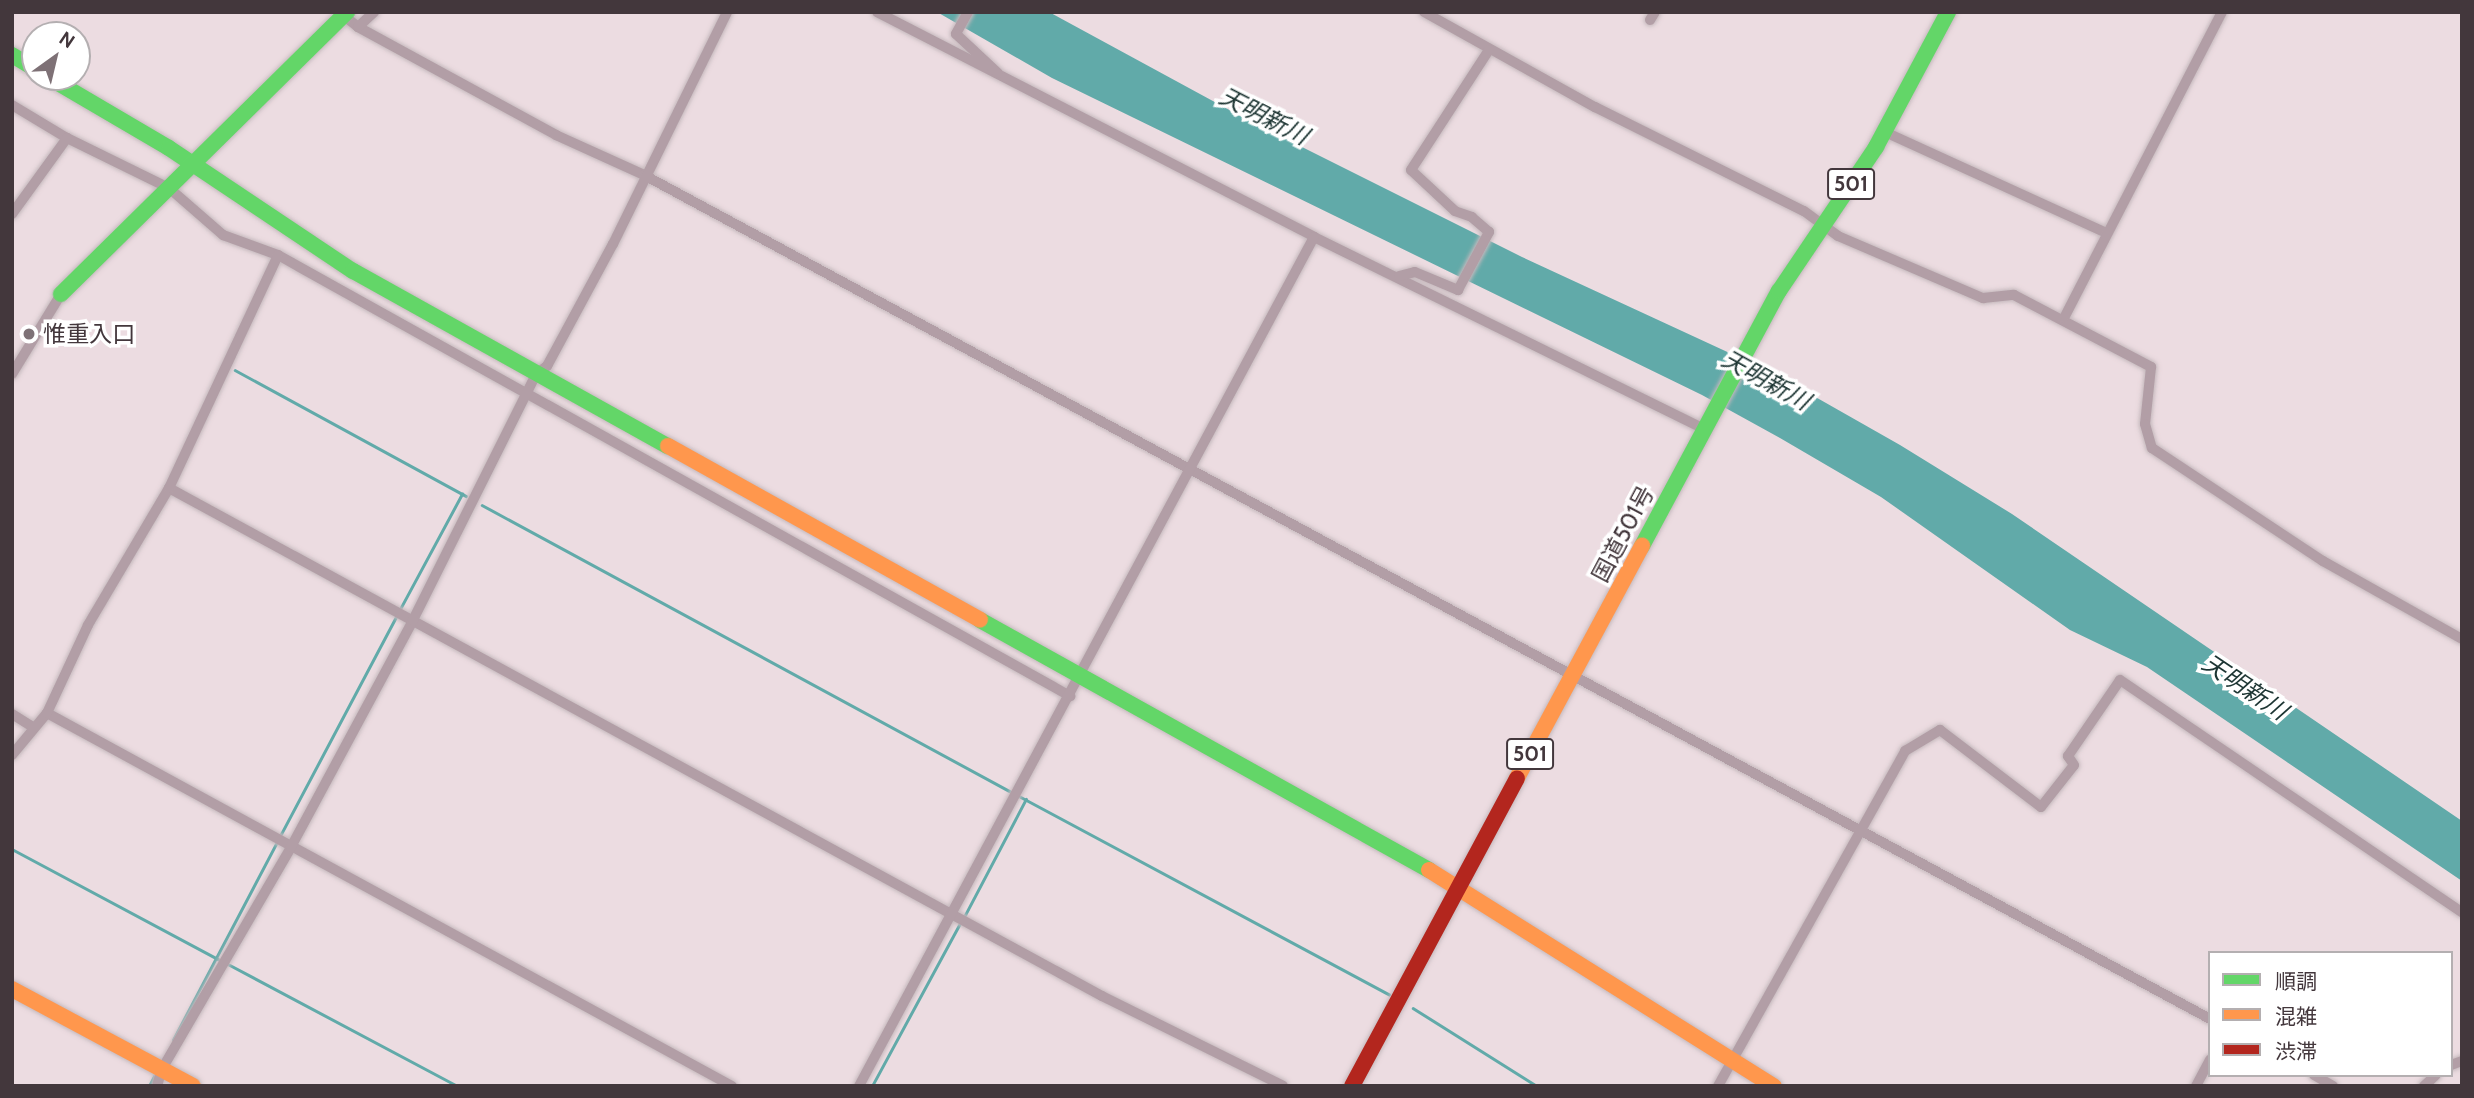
<!DOCTYPE html>
<meta charset="utf-8">
<style>
body{margin:0}
#map{position:relative;width:2474px;height:1098px;overflow:hidden;background:#ecdce1;font-family:Cabin,"Noto Sans JP",sans-serif}
div>[style]{position:absolute}
.water>*{inset:0;background:#61aaa9}
.stream>*{height:2.5px;margin:-1.25px;padding:0 1.25px;transform-origin:1.25px;border-radius:1.25px;background:#61aaa9}
.roads{filter:drop-shadow(0 0 2px #c5b9bd) drop-shadow(0 0 2px #c5b9bd)}
.street>*{height:10px;margin:-5px;padding:0 5px;transform-origin:5px;border-radius:5px;background:#b29ea6}
.fast>*{height:16px;margin:-8px;padding:0 8px;transform-origin:8px;border-radius:8px;background:#63d668}
.slow>*{height:16px;margin:-8px;padding:0 8px;transform-origin:8px;border-radius:8px;background:#ff974d}
.jam>*{height:16px;margin:-8px;padding:0 8px;transform-origin:8px;border-radius:8px;background:#b3261e}
.dots>*{width:19px;height:19px;translate:-50% -50%;box-sizing:border-box;border:4px solid #fff;border-radius:50%}
span{translate:-50% -50%;white-space:nowrap;text-align:center;line-height:1.15;-webkit-text-stroke:7px #fff;paint-order:stroke}
.shield-label span{padding:2px 5px;background:#fff;border:2px solid;border-radius:5px;-webkit-text-stroke-width:0}
.shield-label{font-size:21px;color:#43373c;font-weight:700}
.poi-label{font-size:23px;color:#43373c}
.left{translate:0 -50%;text-align:left}
.street-label{font-size:23px;color:#43373c}
.water-label{font-size:24px;color:#1d3533;font-style:italic}
.frame{position:absolute;inset:0;border:14px solid #43373c;pointer-events:none}
.legend{position:absolute;left:2208px;top:951px;width:245px;height:126px;box-sizing:border-box;background:#fff;border:2px solid #b4afb1;margin:0;padding:9px 12px;list-style:none;font-size:21px;color:#43373c}
.legend li{display:flex;align-items:center;gap:14px;height:35px}
.legend b{width:35px;border:2px solid #b4afb1}
.north{position:absolute;left:21px;top:21px;width:70px;height:70px;box-sizing:border-box;background:#fff;border:2px solid #b4afb1;border-radius:50%;rotate:34deg;font-size:19px;font-weight:700;line-height:28px;text-align:center;color:#43373c}
.north::after{content:'';display:block;margin:auto;width:24px;height:32px;background:#7e7176;clip-path:polygon(50% 0,100% 100%,50% 72%,0 100%)}
</style>
<div id="map">
<div class="water">
<div style="clip-path:polygon(937px 12px,1049px 12px,1246px 119px,1522px 257px,1775px 374px,1900px 445px,2012px 514px,2462px 821px,2462px 881px,2147px 667px,2070px 630px,1881px 497px,1780px 438px,1702px 395px,1052px 78px)"></div>
</div>
<div class="stream">
<div style="left:235px;top:370px;width:263px;rotate:28.6deg"></div>
<div style="left:482px;top:505px;width:604px;rotate:28.47deg"></div>
<div style="left:399px;top:611px;width:133px;rotate:-61.7deg"></div>
<div style="left:1019px;top:796px;width:420px;rotate:28.2deg"></div>
<div style="left:280px;top:836px;width:248px;rotate:-62.1deg"></div>
<div style="left:12px;top:849px;width:238px;rotate:28.1deg"></div>
<div style="left:964px;top:917px;width:133px;rotate:-62.3deg"></div>
<div style="left:228px;top:964px;width:259px;rotate:28deg"></div>
<div style="left:1413px;top:1008px;width:146px;rotate:32.2deg"></div>
<div style="left:173px;top:1040px;width:224px;rotate:-62.3deg"></div>
<div style="left:149px;top:1086px;width:13px;rotate:-63deg"></div>
<div style="left:872px;top:1086px;width:185px;rotate:-61.6deg"></div>
</div>
<div class="roads">
<div class="street">
<div style="left:339px;top:12px;width:24px;rotate:38deg"></div>
<div style="left:358px;top:27px;width:226px;rotate:28.6deg"></div>
<div style="left:556px;top:135px;width:97px;rotate:24.4deg"></div>
<div style="left:644px;top:175px;width:1779px;rotate:28.32deg"></div>
<div style="left:877px;top:12px;width:492px;rotate:27.2deg"></div>
<div style="left:1314px;top:237px;width:436px;rotate:26.2deg"></div>
<div style="left:968px;top:12px;width:25px;rotate:119deg"></div>
<div style="left:956px;top:34px;width:57px;rotate:42.9deg"></div>
<div style="left:1424px;top:12px;width:196px;rotate:29.1deg"></div>
<div style="left:1595px;top:107px;width:233px;rotate:26.5deg"></div>
<div style="left:1804px;top:211px;width:42px;rotate:36.3deg"></div>
<div style="left:1838px;top:236px;width:158px;rotate:23.2deg"></div>
<div style="left:1983px;top:298px;width:31px;rotate:-6deg"></div>
<div style="left:2014px;top:295px;width:155px;rotate:27.7deg"></div>
<div style="left:2151px;top:367px;width:57px;rotate:96deg"></div>
<div style="left:2145px;top:424px;width:25px;rotate:74deg"></div>
<div style="left:2152px;top:448px;width:205px;rotate:33.5deg"></div>
<div style="left:2323px;top:561px;width:159px;rotate:29.3deg"></div>
<div style="left:1650px;top:20px;width:9px;rotate:-58deg"></div>
<div style="left:358px;top:27px;width:22px;rotate:-43deg"></div>
<div style="left:12px;top:105px;width:64px;rotate:31deg"></div>
<div style="left:67px;top:138px;width:114px;rotate:26.1deg"></div>
<div style="left:169px;top:188px;width:72px;rotate:41deg"></div>
<div style="left:223px;top:235px;width:59px;rotate:20deg"></div>
<div style="left:278px;top:255px;width:907px;rotate:29.11deg"></div>
<div style="left:1885px;top:132px;width:244px;rotate:24.5deg"></div>
<div style="left:12px;top:214px;width:94px;rotate:-54.1deg"></div>
<div style="left:1399px;top:276px;width:16px;rotate:-14deg"></div>
<div style="left:1415px;top:272px;width:47px;rotate:22.7deg"></div>
<div style="left:1458px;top:290px;width:66px;rotate:-61.9deg"></div>
<div style="left:1489px;top:232px;width:23px;rotate:-139deg"></div>
<div style="left:1472px;top:217px;width:18px;rotate:-161deg"></div>
<div style="left:1455px;top:211px;width:60px;rotate:-137deg"></div>
<div style="left:1411px;top:170px;width:143px;rotate:-57deg"></div>
<div style="left:2064px;top:318px;width:344px;rotate:-62.7deg"></div>
<div style="left:12px;top:374px;width:94px;rotate:-58.5deg"></div>
<div style="left:169px;top:488px;width:1062px;rotate:28.57deg"></div>
<div style="left:1102px;top:996px;width:202px;rotate:26.4deg"></div>
<div style="left:47px;top:713px;width:780px;rotate:28.57deg"></div>
<div style="left:12px;top:714px;width:25px;rotate:32deg"></div>
<div style="left:12px;top:755px;width:55px;rotate:-50.2deg"></div>
<div style="left:47px;top:713px;width:97px;rotate:-65deg"></div>
<div style="left:88px;top:625px;width:159px;rotate:-59.4deg"></div>
<div style="left:169px;top:488px;width:257px;rotate:-64.9deg"></div>
<div style="left:2451px;top:1065px;width:12px;rotate:-20deg"></div>
<div style="left:2314px;top:1075px;width:22px;rotate:30deg"></div>
<div style="left:157px;top:1086px;width:18px;rotate:-74deg"></div>
<div style="left:162px;top:1069px;width:257px;rotate:-59.8deg"></div>
<div style="left:291px;top:847px;width:258px;rotate:-61.7deg"></div>
<div style="left:413px;top:620px;width:275px;rotate:-63.4deg"></div>
<div style="left:536px;top:374px;width:14px;rotate:-36deg"></div>
<div style="left:547px;top:366px;width:139px;rotate:-61.6deg"></div>
<div style="left:613px;top:244px;width:258px;rotate:-63.8deg"></div>
<div style="left:859px;top:1086px;width:963px;rotate:-61.81deg"></div>
<div style="left:1718px;top:1086px;width:384px;rotate:-60.8deg"></div>
<div style="left:1905px;top:751px;width:41px;rotate:-31deg"></div>
<div style="left:1940px;top:730px;width:127px;rotate:37.3deg"></div>
<div style="left:2041px;top:807px;width:53px;rotate:-51.8deg"></div>
<div style="left:2074px;top:765px;width:11px;rotate:-124deg"></div>
<div style="left:2068px;top:756px;width:92px;rotate:-55.6deg"></div>
<div style="left:2120px;top:680px;width:413px;rotate:34.2deg"></div>
<div style="left:2196px;top:1086px;width:30px;rotate:-62deg"></div>
<div style="left:2424px;top:1086px;width:16px;rotate:-43deg"></div>
</div>
<div class="fast">
<div style="left:12px;top:55px;width:27px;rotate:31deg"></div>
<div style="left:48px;top:77px;width:140px;rotate:30.4deg"></div>
<div style="left:169px;top:148px;width:221px;rotate:33.8deg"></div>
<div style="left:353px;top:271px;width:360px;rotate:29.1deg"></div>
<div style="left:61px;top:294px;width:402px;rotate:-44.6deg"></div>
<div style="left:1642px;top:546px;width:289px;rotate:-61.8deg"></div>
<div style="left:1779px;top:291px;width:174px;rotate:-56deg"></div>
<div style="left:1876px;top:147px;width:153px;rotate:-61.9deg"></div>
<div style="left:980px;top:620px;width:514px;rotate:29.11deg"></div>
</div>
<div class="slow">
<div style="left:668px;top:446px;width:357px;rotate:29.1deg"></div>
<div style="left:1517px;top:778px;width:264px;rotate:-61.7deg"></div>
<div style="left:1429px;top:870px;width:407px;rotate:32.1deg"></div>
<div style="left:12px;top:989px;width:205px;rotate:28.2deg"></div>
</div>
<div class="jam">
<div style="left:1352px;top:1086px;width:349px;rotate:-61.8deg"></div>
</div>
</div>
<div class="dots">
<div style="left:29px;top:334px;background:#7e7176"></div>
</div>
<div class="shield-label">
<span style="left:1851px;top:184px">501</span>
<span style="left:1530px;top:754px">501</span>
</div>
<div class="poi-label">
<span class="left" style="left:43px;top:334px">惟重入口</span>
</div>
<div class="street-label">
<span style="left:1623px;top:534px;rotate:-62deg">国道501号</span>
</div>
<div class="water-label">
<span style="left:1264px;top:116px;rotate:27deg">天明新川</span>
<span style="left:1766px;top:380px;rotate:29deg">天明新川</span>
<span style="left:2245px;top:687px;rotate:34deg">天明新川</span>
</div>
<div class="frame"></div>
<ul class="legend">
<li><b style="height:9px;background:#63d668"></b>順調</li>
<li><b style="height:9px;background:#ff974d"></b>混雑</li>
<li><b style="height:9px;background:#b3261e"></b>渋滞</li>
</ul>
<div class="north">N</div>
</div>
